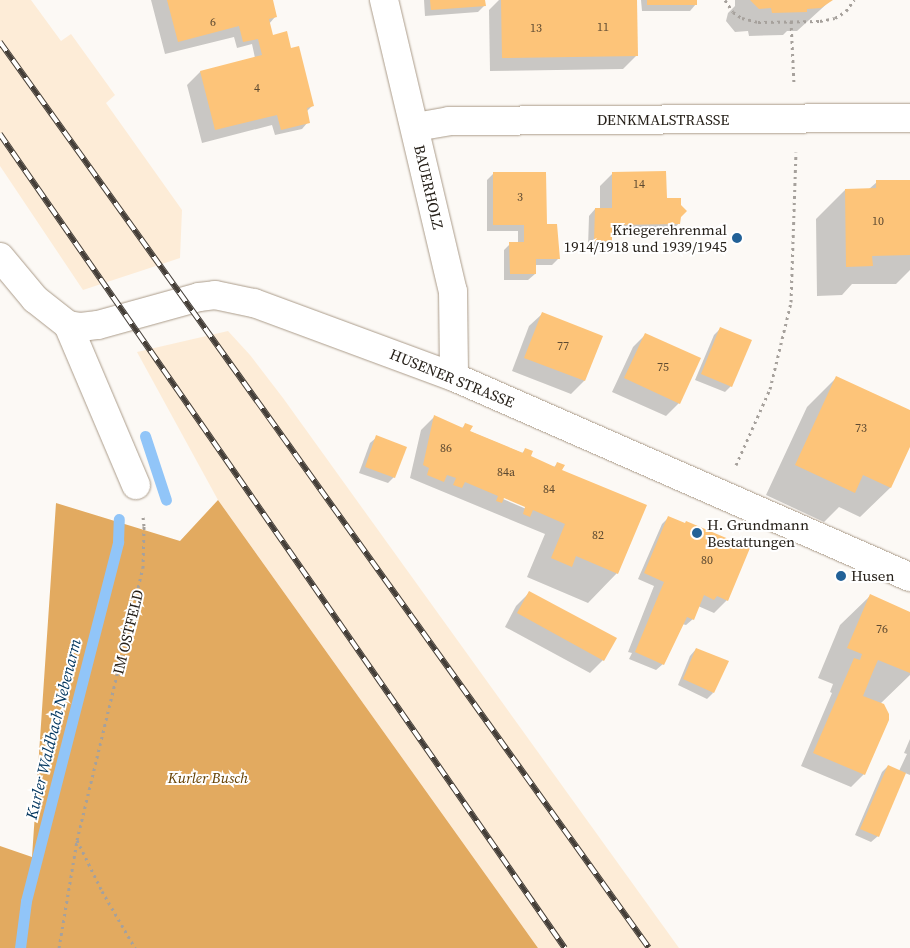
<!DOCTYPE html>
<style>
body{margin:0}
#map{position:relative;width:910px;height:948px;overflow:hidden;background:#fcf9f5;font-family:"Source Serif 4",serif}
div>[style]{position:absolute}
.built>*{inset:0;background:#fdecd7}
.forest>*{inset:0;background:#e2aa60}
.shadow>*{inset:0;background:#0003}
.stream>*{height:11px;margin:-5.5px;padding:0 5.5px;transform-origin:5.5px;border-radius:5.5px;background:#91c5f8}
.building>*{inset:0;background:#fdc479}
.path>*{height:3px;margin-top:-1.5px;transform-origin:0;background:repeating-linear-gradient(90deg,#a6a19c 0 2.5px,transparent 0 6.5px)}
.roads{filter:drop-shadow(0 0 1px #ab9c8a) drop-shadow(0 0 1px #ab9c8a)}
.minor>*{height:28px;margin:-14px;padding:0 14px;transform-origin:14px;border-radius:14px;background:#fff}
.rail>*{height:5.5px;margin-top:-2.75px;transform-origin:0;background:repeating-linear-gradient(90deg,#fff 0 11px,#443e38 0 22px);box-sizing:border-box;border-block:1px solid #443e38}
.dots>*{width:14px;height:14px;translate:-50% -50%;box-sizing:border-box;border:2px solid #fff;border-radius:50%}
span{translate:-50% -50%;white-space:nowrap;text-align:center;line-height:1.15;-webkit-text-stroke:4px #fff;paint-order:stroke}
.number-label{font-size:12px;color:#5c4931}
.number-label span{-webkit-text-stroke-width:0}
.street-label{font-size:15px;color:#262019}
.poi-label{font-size:15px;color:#262019}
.right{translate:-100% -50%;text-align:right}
.left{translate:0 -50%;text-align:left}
.park-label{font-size:15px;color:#664103;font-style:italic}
.water-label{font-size:16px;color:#053860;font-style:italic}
</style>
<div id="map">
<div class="built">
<div style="clip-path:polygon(0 0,31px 0,61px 41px,71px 34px,115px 95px,106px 103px,182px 210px,180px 258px,83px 290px,0 166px)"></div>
<div style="clip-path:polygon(228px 331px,250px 355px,283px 398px,679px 948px,538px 948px,218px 500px,137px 352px)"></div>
</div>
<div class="forest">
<div style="clip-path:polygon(218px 500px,538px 948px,0 948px,0 846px,32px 857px,56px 503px,180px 541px)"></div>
</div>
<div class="shadow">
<div style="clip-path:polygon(151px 0,271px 0,275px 17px,269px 24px,272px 37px,290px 50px,312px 106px,306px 112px,308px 122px,302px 129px,275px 135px,272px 125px,202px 143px,187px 85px,200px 72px,255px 58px,252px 44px,237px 48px,234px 37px,165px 54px)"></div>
<div style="clip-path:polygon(424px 0,484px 0,484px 6px,478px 12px,425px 16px)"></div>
<div style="clip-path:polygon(499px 0,636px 0,636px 56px,623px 69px,490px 71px,489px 10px)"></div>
<div style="clip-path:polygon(641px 0,696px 0,696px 4px,690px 11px,642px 11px)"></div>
<div style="clip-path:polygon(735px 0,831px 0,797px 31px,787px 31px,783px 35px,749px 36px,748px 31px,735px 32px,726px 21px,728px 13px,735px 6px)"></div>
<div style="clip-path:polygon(613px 173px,665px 201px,680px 216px,679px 223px,673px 230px,659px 230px,652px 237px,611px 237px,611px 241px,605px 247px,588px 247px,589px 216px,595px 209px,600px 209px,600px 186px)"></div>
<div style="clip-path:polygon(493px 174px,545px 225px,558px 259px,552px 265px,535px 265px,535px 274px,528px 280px,504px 280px,504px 250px,510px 244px,518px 244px,518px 231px,487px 231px,487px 180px)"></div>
<div style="clip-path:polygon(910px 181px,910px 270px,896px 284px,852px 284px,842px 295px,817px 296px,816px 219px,845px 190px,869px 189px,877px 182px)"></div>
<div style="clip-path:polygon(542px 314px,601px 336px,584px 381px,571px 394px,512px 371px,529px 326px)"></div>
<div style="clip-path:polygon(720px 329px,731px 386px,725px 392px,695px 380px,714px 335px)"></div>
<div style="clip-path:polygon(646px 334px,679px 403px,666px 416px,612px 392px,633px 347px)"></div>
<div style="clip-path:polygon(836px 378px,910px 412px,910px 444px,890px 488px,860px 517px,839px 507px,824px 522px,766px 495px,807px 407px)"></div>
<div style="clip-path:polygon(evenodd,434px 417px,462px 428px,466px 424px,469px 431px,522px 453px,525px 450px,529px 457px,554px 467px,558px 463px,617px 573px,588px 603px,527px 577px,545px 534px,410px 478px,421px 430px,434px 417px,503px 497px,532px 509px,531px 511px,503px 499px,503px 497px)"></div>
<div style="clip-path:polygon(377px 437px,394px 477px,388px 483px,359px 473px,370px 443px)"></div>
<div style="clip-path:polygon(668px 518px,727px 600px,714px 613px,698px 606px,693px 619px,686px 625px,682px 624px,663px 664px,656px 670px,629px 659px,632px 653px,628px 652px,654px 586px,638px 579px,662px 524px)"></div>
<div style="clip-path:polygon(529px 593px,603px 660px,590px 673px,505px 627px,516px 606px)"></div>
<div style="clip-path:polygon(870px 596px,910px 613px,910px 675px,880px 704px,864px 774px,851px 787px,801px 766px,832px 693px,830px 692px,833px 684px,818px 678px,840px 625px)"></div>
<div style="clip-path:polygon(696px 649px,713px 693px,707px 699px,678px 685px,690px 656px)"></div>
<div style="clip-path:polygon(910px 739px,910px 775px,905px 773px,878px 836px,871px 842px,855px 835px,882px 772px,888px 766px,899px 771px,907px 754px,904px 753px)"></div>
</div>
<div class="stream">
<div style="left:145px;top:436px;width:67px;rotate:71.8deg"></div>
<div style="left:20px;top:948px;width:47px;rotate:-82.7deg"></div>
<div style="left:26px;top:901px;width:371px;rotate:-75.6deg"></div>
<div style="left:118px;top:542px;width:23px;rotate:-88deg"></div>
</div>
<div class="building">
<div style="clip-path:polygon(167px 0,273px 0,277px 17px,269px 19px,273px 35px,287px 31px,291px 48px,299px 46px,314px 106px,307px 108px,310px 123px,281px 130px,277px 115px,215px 130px,200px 71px,262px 55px,258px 39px,243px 42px,239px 26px,178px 42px)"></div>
<div style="clip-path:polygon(430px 0,485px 0,486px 6px,431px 10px)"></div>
<div style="clip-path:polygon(501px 0,637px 0,638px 56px,502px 58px)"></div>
<div style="clip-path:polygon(647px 0,697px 0,697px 5px,647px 5px)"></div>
<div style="clip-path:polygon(750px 0,833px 0,821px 8px,807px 9px,807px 12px,772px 13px,771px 8px,759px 9px)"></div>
<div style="clip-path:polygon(666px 171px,667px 198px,681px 198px,681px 205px,687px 211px,681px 217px,680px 224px,612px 225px,612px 241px,594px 241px,595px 208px,612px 208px,612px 172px)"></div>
<div style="clip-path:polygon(493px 172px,546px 172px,547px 224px,557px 224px,560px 259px,536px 259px,536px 274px,510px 274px,509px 242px,524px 242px,524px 225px,493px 225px)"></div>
<div style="clip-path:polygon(876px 180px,910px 180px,910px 255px,872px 256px,873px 266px,846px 267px,845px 189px,876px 188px)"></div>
<div style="clip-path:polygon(542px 312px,603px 336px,585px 381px,524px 358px)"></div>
<div style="clip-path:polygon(720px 327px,752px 340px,732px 387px,701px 374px)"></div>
<div style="clip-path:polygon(645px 333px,701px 358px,680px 404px,624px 378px)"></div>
<div style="clip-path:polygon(836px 376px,910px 410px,910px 447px,891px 488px,863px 475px,855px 493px,795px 465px)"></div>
<div style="clip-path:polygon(434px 415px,463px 428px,465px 423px,473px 426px,470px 431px,523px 453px,525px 448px,533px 451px,531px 456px,555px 467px,557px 462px,565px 465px,562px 470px,647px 505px,618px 574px,576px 556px,572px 567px,551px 558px,565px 524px,533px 510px,530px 517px,523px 514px,525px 507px,504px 498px,502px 503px,496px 501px,498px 496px,465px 482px,462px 488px,453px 485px,456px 478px,447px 475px,444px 482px,427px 475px,429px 468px,423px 465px)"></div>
<div style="clip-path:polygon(376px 435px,407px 447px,395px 478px,365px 467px)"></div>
<div style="clip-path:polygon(668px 516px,685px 523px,686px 521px,750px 548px,728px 601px,717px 596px,714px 600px,704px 595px,694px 620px,687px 617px,664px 665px,635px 652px,664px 582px,644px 573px)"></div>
<div style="clip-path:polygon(529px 591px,617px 638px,604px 661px,517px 613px)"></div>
<div style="clip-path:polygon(870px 594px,910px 612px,910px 673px,878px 660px,874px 669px,863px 696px,884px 704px,889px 714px,889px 720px,865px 775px,813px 753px,854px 658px,860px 660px,862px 654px,847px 648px)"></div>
<div style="clip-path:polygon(696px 648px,729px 661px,714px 693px,683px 679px)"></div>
<div style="clip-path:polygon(888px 765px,906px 773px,879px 837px,860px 829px)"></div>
</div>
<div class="path">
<div style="left:725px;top:0;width:14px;rotate:56deg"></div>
<div style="left:733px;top:12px;width:11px;rotate:34deg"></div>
<div style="left:742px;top:18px;width:16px;rotate:14deg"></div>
<div style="left:758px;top:22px;width:62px;rotate:-0.9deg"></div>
<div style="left:820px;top:21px;width:15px;rotate:-11deg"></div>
<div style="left:835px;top:18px;width:13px;rotate:-32deg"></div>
<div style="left:846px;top:11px;width:14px;rotate:-54deg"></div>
<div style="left:791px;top:21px;width:64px;rotate:87.3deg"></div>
<div style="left:736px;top:465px;width:83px;rotate:-65.9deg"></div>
<div style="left:770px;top:389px;width:89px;rotate:-76.4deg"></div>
<div style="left:791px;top:302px;width:150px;rotate:-88.1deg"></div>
<div style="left:77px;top:840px;width:57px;rotate:63.9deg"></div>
<div style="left:102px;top:891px;width:66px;rotate:59.9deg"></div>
<div style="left:59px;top:948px;width:109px;rotate:-80.5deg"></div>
<div style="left:77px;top:840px;width:280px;rotate:-76.4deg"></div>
<div style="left:143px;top:568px;width:42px;rotate:-88.6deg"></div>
<div style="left:144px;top:526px;width:9px;rotate:-96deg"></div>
</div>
<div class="roads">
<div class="minor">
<div style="left:384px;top:0;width:299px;rotate:76.7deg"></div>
<div style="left:453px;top:291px;width:86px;rotate:89.3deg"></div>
<div style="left:416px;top:127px;width:34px;rotate:-10deg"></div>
<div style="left:449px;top:121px;width:461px;rotate:-0.4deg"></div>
<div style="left:0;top:257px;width:55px;rotate:50.2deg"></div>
<div style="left:35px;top:299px;width:42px;rotate:38.2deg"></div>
<div style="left:68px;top:325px;width:13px;rotate:9deg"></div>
<div style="left:81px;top:327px;width:17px;rotate:-7deg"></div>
<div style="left:98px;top:325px;width:105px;rotate:-15.5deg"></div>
<div style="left:199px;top:297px;width:16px;rotate:-7deg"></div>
<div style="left:215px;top:295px;width:40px;rotate:12deg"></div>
<div style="left:254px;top:303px;width:213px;rotate:20.3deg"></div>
<div style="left:454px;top:377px;width:498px;rotate:23.7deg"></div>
<div style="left:68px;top:325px;width:174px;rotate:67deg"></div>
</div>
</div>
<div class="rail">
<div style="left:0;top:42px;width:1114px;rotate:54.38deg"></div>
<div style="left:0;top:134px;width:991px;rotate:55.24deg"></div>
</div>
<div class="dots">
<div style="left:737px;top:238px;background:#226197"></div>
<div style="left:697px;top:533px;background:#226197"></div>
<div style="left:841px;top:576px;background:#226197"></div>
</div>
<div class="number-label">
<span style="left:213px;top:23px">6</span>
<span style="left:603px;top:28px">11</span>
<span style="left:536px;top:29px">13</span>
<span style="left:257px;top:89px">4</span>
<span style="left:639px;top:185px">14</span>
<span style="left:520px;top:198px">3</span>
<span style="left:878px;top:222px">10</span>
<span style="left:563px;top:347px">77</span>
<span style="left:663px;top:368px">75</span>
<span style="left:861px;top:429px">73</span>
<span style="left:446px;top:449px">86</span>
<span style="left:506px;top:473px">84a</span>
<span style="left:549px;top:490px">84</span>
<span style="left:598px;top:536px">82</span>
<span style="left:707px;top:561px">80</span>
<span style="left:882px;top:630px">76</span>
</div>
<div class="street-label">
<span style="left:663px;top:120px">DENKMALSTRASSE</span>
<span style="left:429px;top:187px;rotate:77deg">BAUERHOLZ</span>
<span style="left:452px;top:378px;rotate:22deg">HUSENER STRASSE</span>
<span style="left:128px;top:632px;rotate:-76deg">IM OSTFELD</span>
</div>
<div class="poi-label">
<span class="right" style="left:727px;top:238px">Kriegerehrenmal<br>1914/1918 und 1939/1945</span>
<span class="left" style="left:707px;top:533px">H. Grundmann<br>Bestattungen</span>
<span class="left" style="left:851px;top:576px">Husen</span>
</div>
<div class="park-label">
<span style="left:208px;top:778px">Kurler Busch</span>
</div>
<div class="water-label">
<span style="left:53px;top:729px;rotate:-76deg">Kurler Waldbach Nebenarm</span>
</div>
</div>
